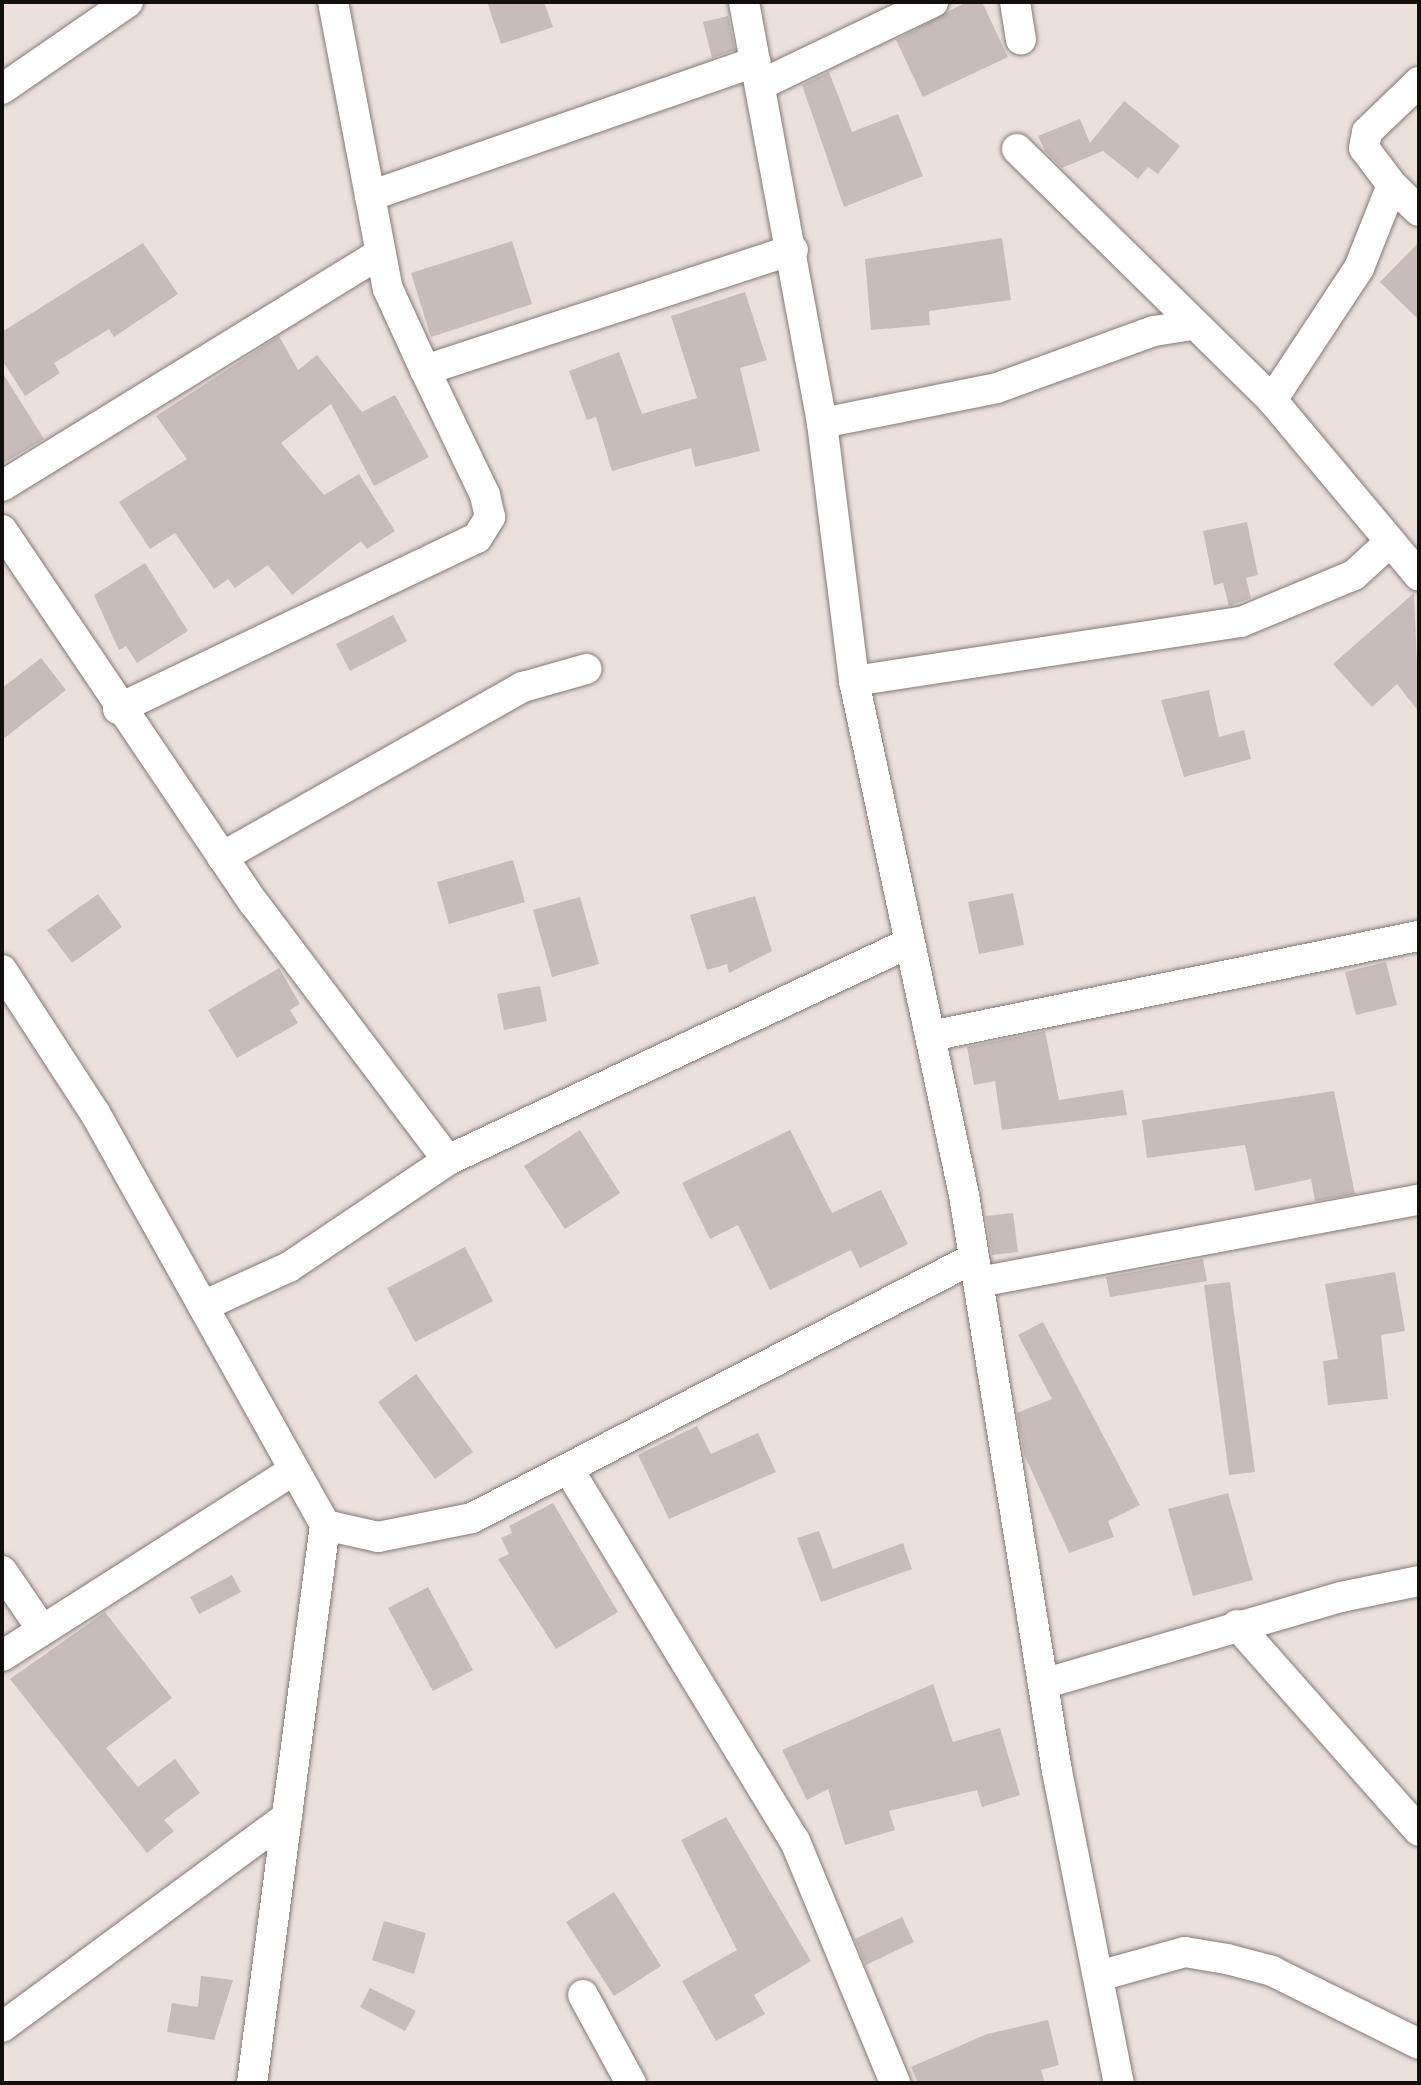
<!DOCTYPE html>
<style>
body{margin:0}
#map{position:relative;width:1421px;height:2085px;overflow:hidden;background:#ebe0dc;font-family:Commissioner,sans-serif}
div>[style]{position:absolute}
.building>*{inset:0;background:#c7bcb9}
.roads{filter:drop-shadow(0 0 2px #837976) drop-shadow(0 0 2px #837976)}
.minor>*{height:30px;margin:-15px;padding:0 15px;transform-origin:15px;border-radius:15px;background:#fff}
span{translate:-50% -50%;white-space:nowrap;text-align:center;line-height:1.15;-webkit-text-stroke:6px #f8edea;paint-order:stroke}
.frame{position:absolute;inset:0;border:4px solid #120e0d;pointer-events:none}
</style>
<div id="map">
<div class="building">
<div style="clip-path:polygon(487px 2px,544px 2px,553px 27px,501px 44px)"></div>
<div style="clip-path:polygon(966px 2px,982px 2px,1008px 57px,923px 97px,896px 40px)"></div>
<div style="clip-path:polygon(728px 16px,735px 50px,712px 58px,703px 22px)"></div>
<div style="clip-path:polygon(829px 72px,852px 132px,898px 114px,923px 176px,844px 207px,802px 85px)"></div>
<div style="clip-path:polygon(1124px 101px,1180px 146px,1158px 174px,1148px 167px,1138px 179px,1103px 151px,1062px 168px,1045px 151px,1038px 136px,1080px 119px,1090px 143px)"></div>
<div style="clip-path:polygon(1002px 238px,1011px 300px,929px 311px,930px 325px,871px 330px,865px 259px)"></div>
<div style="clip-path:polygon(512px 241px,532px 304px,431px 337px,411px 273px)"></div>
<div style="clip-path:polygon(1419px 242px,1419px 320px,1380px 282px)"></div>
<div style="clip-path:polygon(143px 243px,178px 294px,114px 337px,109px 329px,54px 363px,60px 373px,25px 396px,2px 360px,2px 332px)"></div>
<div style="clip-path:polygon(745px 292px,767px 360px,740px 368px,760px 451px,695px 467px,691px 448px,612px 471px,596px 417px,587px 420px,569px 371px,619px 352px,642px 414px,697px 398px,671px 316px)"></div>
<div style="clip-path:polygon(279px 336px,298px 370px,317px 355px,362px 412px,395px 395px,429px 457px,374px 486px,331px 404px,281px 443px,324px 495px,359px 474px,395px 531px,367px 549px,361px 541px,292px 595px,268px 565px,235px 588px,228px 579px,214px 589px,175px 533px,150px 549px,119px 502px,187px 459px,156px 416px)"></div>
<div style="clip-path:polygon(2px 372px,44px 439px,2px 464px)"></div>
<div style="clip-path:polygon(1247px 522px,1258px 575px,1246px 578px,1251px 598px,1229px 606px,1223px 583px,1214px 585px,1203px 531px)"></div>
<div style="clip-path:polygon(145px 563px,188px 631px,137px 663px,126px 646px,119px 650px,94px 595px)"></div>
<div style="clip-path:polygon(1414px 593px,1419px 712px,1397px 684px,1372px 707px,1333px 664px)"></div>
<div style="clip-path:polygon(393px 615px,407px 641px,350px 671px,336px 644px)"></div>
<div style="clip-path:polygon(41px 658px,66px 690px,2px 740px,2px 688px)"></div>
<div style="clip-path:polygon(1209px 690px,1219px 737px,1244px 730px,1251px 759px,1184px 777px,1161px 700px)"></div>
<div style="clip-path:polygon(513px 860px,525px 902px,449px 924px,437px 882px)"></div>
<div style="clip-path:polygon(1013px 893px,1024px 945px,979px 954px,968px 902px)"></div>
<div style="clip-path:polygon(98px 894px,122px 927px,72px 963px,47px 930px)"></div>
<div style="clip-path:polygon(755px 896px,772px 951px,729px 973px,727px 964px,707px 970px,690px 915px)"></div>
<div style="clip-path:polygon(580px 897px,599px 964px,552px 977px,533px 910px)"></div>
<div style="clip-path:polygon(1386px 962px,1397px 1005px,1356px 1015px,1345px 972px)"></div>
<div style="clip-path:polygon(279px 968px,300px 1004px,290px 1010px,298px 1023px,237px 1058px,208px 1010px)"></div>
<div style="clip-path:polygon(540px 986px,547px 1021px,504px 1030px,497px 994px)"></div>
<div style="clip-path:polygon(1045px 1031px,1059px 1100px,1123px 1090px,1127px 1115px,1002px 1130px,995px 1081px,974px 1085px,967px 1047px)"></div>
<div style="clip-path:polygon(1334px 1091px,1355px 1194px,1315px 1201px,1311px 1179px,1255px 1191px,1245px 1145px,1147px 1158px,1142px 1120px)"></div>
<div style="clip-path:polygon(580px 1130px,620px 1193px,565px 1229px,524px 1166px)"></div>
<div style="clip-path:polygon(790px 1130px,832px 1213px,881px 1190px,908px 1244px,860px 1268px,851px 1250px,770px 1290px,738px 1225px,710px 1239px,682px 1183px)"></div>
<div style="clip-path:polygon(1013px 1213px,1018px 1252px,992px 1255px,986px 1216px)"></div>
<div style="clip-path:polygon(465px 1247px,493px 1301px,415px 1342px,387px 1288px)"></div>
<div style="clip-path:polygon(1203px 1259px,1207px 1281px,1110px 1297px,1106px 1277px)"></div>
<div style="clip-path:polygon(1395px 1272px,1405px 1331px,1381px 1335px,1388px 1399px,1328px 1405px,1323px 1361px,1338px 1359px,1325px 1284px)"></div>
<div style="clip-path:polygon(1230px 1282px,1255px 1472px,1229px 1475px,1204px 1285px)"></div>
<div style="clip-path:polygon(1043px 1322px,1140px 1505px,1108px 1521px,1114px 1537px,1069px 1553px,1024px 1454px,1017px 1413px,1052px 1399px,1018px 1335px)"></div>
<div style="clip-path:polygon(416px 1374px,473px 1452px,435px 1479px,378px 1402px)"></div>
<div style="clip-path:polygon(697px 1426px,711px 1454px,758px 1433px,776px 1472px,669px 1519px,638px 1455px)"></div>
<div style="clip-path:polygon(1228px 1493px,1253px 1580px,1193px 1596px,1168px 1509px)"></div>
<div style="clip-path:polygon(553px 1503px,618px 1612px,556px 1649px,498px 1559px,509px 1554px,501px 1538px,512px 1533px,509px 1526px)"></div>
<div style="clip-path:polygon(819px 1531px,833px 1569px,903px 1543px,912px 1569px,821px 1602px,797px 1538px)"></div>
<div style="clip-path:polygon(232px 1575px,241px 1592px,199px 1614px,190px 1597px)"></div>
<div style="clip-path:polygon(428px 1587px,473px 1670px,433px 1691px,388px 1608px)"></div>
<div style="clip-path:polygon(105px 1612px,172px 1698px,106px 1748px,138px 1787px,175px 1759px,200px 1793px,164px 1820px,174px 1831px,147px 1853px,10px 1679px)"></div>
<div style="clip-path:polygon(933px 1684px,953px 1742px,1000px 1728px,1020px 1795px,982px 1807px,977px 1790px,889px 1811px,895px 1830px,845px 1845px,828px 1789px,807px 1800px,782px 1750px)"></div>
<div style="clip-path:polygon(726px 1817px,811px 1961px,754px 1995px,765px 2014px,716px 2041px,682px 1981px,737px 1950px,681px 1840px)"></div>
<div style="clip-path:polygon(614px 1892px,661px 1966px,614px 1996px,566px 1922px)"></div>
<div style="clip-path:polygon(902px 1917px,914px 1942px,866px 1965px,855px 1939px)"></div>
<div style="clip-path:polygon(384px 1921px,426px 1933px,414px 1974px,372px 1960px)"></div>
<div style="clip-path:polygon(201px 1976px,233px 1980px,214px 2040px,167px 2032px,172px 2003px,198px 2007px)"></div>
<div style="clip-path:polygon(370px 1988px,416px 2011px,405px 2031px,360px 2007px)"></div>
<div style="clip-path:polygon(1048px 2020px,1059px 2065px,1041px 2070px,1045px 2083px,918px 2083px,911px 2067px,987px 2034px)"></div>
</div>
<div class="roads">
<div class="minor">
<div style="left:333px;top:2px;width:292px;rotate:79.2deg"></div>
<div style="left:388px;top:289px;width:89px;rotate:65.4deg"></div>
<div style="left:425px;top:370px;width:387px;rotate:-18.1deg"></div>
<div style="left:744px;top:2px;width:428px;rotate:79.5deg"></div>
<div style="left:822px;top:423px;width:260px;rotate:82.9deg"></div>
<div style="left:854px;top:681px;width:526px;rotate:77.92deg"></div>
<div style="left:964px;top:1195px;width:583px;rotate:80.83deg"></div>
<div style="left:1057px;top:1771px;width:318px;rotate:78.8deg"></div>
<div style="left:1015px;top:2px;width:38px;rotate:81deg"></div>
<div style="left:760px;top:85px;width:192px;rotate:-25.6deg"></div>
<div style="left:2px;top:89px;width:153px;rotate:-34.6deg"></div>
<div style="left:1017px;top:149px;width:358px;rotate:44.5deg"></div>
<div style="left:1272px;top:400px;width:229px;rotate:50.1deg"></div>
<div style="left:1392px;top:185px;width:37px;rotate:44deg"></div>
<div style="left:370px;top:196px;width:408px;rotate:-19.2deg"></div>
<div style="left:1272px;top:400px;width:158px;rotate:-56.6deg"></div>
<div style="left:1359px;top:268px;width:89px;rotate:-68.3deg"></div>
<div style="left:1392px;top:185px;width:46px;rotate:-127.1deg"></div>
<div style="left:1364px;top:148px;width:16px;rotate:-79deg"></div>
<div style="left:1367px;top:132px;width:72px;rotate:-43.9deg"></div>
<div style="left:822px;top:423px;width:178px;rotate:-11.3deg"></div>
<div style="left:997px;top:388px;width:167px;rotate:-20deg"></div>
<div style="left:1154px;top:331px;width:37px;rotate:-9deg"></div>
<div style="left:2px;top:486px;width:444px;rotate:-31.6deg"></div>
<div style="left:2px;top:530px;width:450px;rotate:56deg"></div>
<div style="left:254px;top:903px;width:322px;rotate:53deg"></div>
<div style="left:854px;top:681px;width:391px;rotate:-8.7deg"></div>
<div style="left:1241px;top:622px;width:122px;rotate:-22.6deg"></div>
<div style="left:1354px;top:575px;width:49px;rotate:-42.5deg"></div>
<div style="left:118px;top:709px;width:398px;rotate:-25.5deg"></div>
<div style="left:477px;top:538px;width:25px;rotate:-58deg"></div>
<div style="left:490px;top:517px;width:23px;rotate:-103deg"></div>
<div style="left:485px;top:495px;width:139px;rotate:-115.6deg"></div>
<div style="left:222px;top:857px;width:346px;rotate:-29.5deg"></div>
<div style="left:523px;top:687px;width:66px;rotate:-15.9deg"></div>
<div style="left:2px;top:970px;width:171px;rotate:57deg"></div>
<div style="left:95px;top:1113px;width:472px;rotate:60.8deg"></div>
<div style="left:325px;top:1525px;width:563px;rotate:97.45deg"></div>
<div style="left:931px;top:1036px;width:498px;rotate:-11.6deg"></div>
<div style="left:979px;top:1282px;width:448px;rotate:-10.6deg"></div>
<div style="left:203px;top:1306px;width:94px;rotate:-24.4deg"></div>
<div style="left:289px;top:1267px;width:192px;rotate:-33.9deg"></div>
<div style="left:448px;top:1160px;width:510px;rotate:-25.21deg"></div>
<div style="left:569px;top:1470px;width:434px;rotate:58.7deg"></div>
<div style="left:795px;top:1841px;width:262px;rotate:67.5deg"></div>
<div style="left:325px;top:1525px;width:54px;rotate:12.8deg"></div>
<div style="left:378px;top:1537px;width:96px;rotate:-11.4deg"></div>
<div style="left:472px;top:1518px;width:565px;rotate:-27.38deg"></div>
<div style="left:2px;top:1571px;width:69px;rotate:55.6deg"></div>
<div style="left:1237px;top:1625px;width:275px;rotate:48.5deg"></div>
<div style="left:2px;top:1656px;width:344px;rotate:-32.5deg"></div>
<div style="left:1043px;top:1684px;width:310px;rotate:-16.3deg"></div>
<div style="left:1341px;top:1597px;width:80px;rotate:-11.6deg"></div>
<div style="left:1099px;top:1976px;width:89px;rotate:-15.6deg"></div>
<div style="left:1185px;top:1952px;width:43px;rotate:9.5deg"></div>
<div style="left:1227px;top:1959px;width:47px;rotate:14.9deg"></div>
<div style="left:1272px;top:1971px;width:164px;rotate:26.4deg"></div>
<div style="left:583px;top:1995px;width:100px;rotate:61.4deg"></div>
<div style="left:2px;top:2027px;width:354px;rotate:-36.4deg"></div>
</div>
</div>
<div class="frame"></div>
</div>
